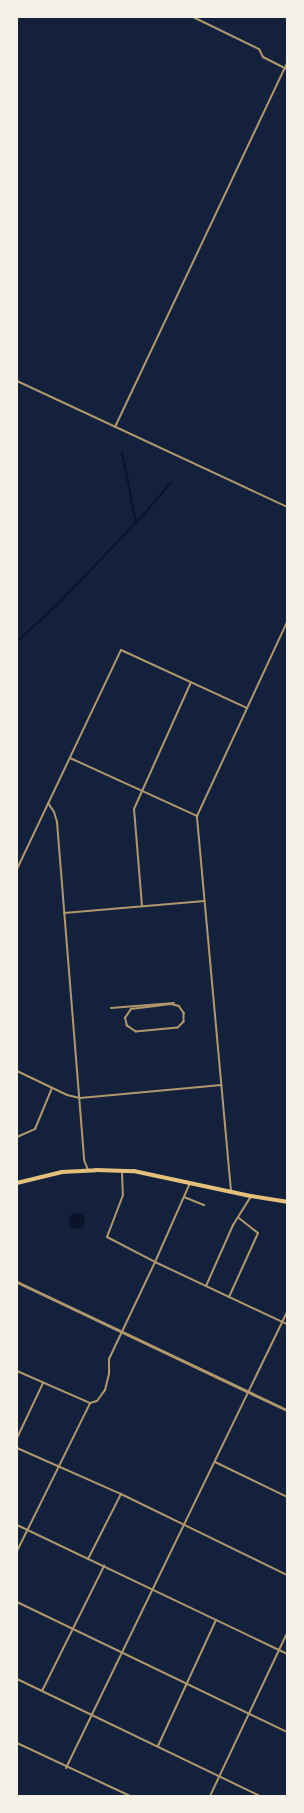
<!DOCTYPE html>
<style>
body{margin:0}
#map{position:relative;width:304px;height:1813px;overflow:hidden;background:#14213d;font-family:"Fira Sans",sans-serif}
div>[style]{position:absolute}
.water>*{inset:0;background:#0b132b}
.round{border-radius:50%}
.stream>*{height:1.5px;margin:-0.75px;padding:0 0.75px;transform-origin:0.75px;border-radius:0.75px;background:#0b132b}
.pedestrian>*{height:1.5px;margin:-0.75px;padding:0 0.75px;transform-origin:0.75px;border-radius:0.75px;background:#b1986c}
.minor>*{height:2px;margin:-1px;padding:0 1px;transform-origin:1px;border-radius:1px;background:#b1986c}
.tertiary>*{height:3px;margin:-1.5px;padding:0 1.5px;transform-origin:1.5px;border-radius:1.5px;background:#b1986c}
.primary>*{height:3.5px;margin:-1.75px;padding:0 1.75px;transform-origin:1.75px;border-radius:1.75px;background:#e5c07b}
span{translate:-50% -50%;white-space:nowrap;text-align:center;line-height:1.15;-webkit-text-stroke:3px #f6f1e7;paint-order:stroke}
.frame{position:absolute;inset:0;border:18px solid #f6f1e7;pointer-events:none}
</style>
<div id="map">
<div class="water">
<div class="round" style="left:69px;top:1213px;width:16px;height:16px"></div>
</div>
<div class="stream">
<div style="left:137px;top:522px;width:52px;rotate:-48.9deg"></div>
<div style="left:20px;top:639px;width:50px;rotate:-42.6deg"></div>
<div style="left:57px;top:605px;width:114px;rotate:-46.1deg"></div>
<div style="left:136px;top:523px;width:72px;rotate:-101.2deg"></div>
</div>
<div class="pedestrian">
<div style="left:171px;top:1004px;width:8px;rotate:14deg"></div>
<div style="left:179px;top:1006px;width:9px;rotate:54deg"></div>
<div style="left:184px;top:1013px;width:9px;rotate:90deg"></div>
<div style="left:184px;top:1022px;width:8px;rotate:135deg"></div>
<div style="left:178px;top:1028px;width:42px;rotate:174.6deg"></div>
<div style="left:136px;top:1032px;width:11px;rotate:-146deg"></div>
<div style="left:127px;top:1026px;width:8px;rotate:-104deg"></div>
<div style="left:125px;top:1018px;width:11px;rotate:-56deg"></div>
<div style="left:131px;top:1009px;width:40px;rotate:-7.1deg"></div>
<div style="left:111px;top:1008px;width:63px;rotate:-4.5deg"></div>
</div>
<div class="minor">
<div style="left:193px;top:17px;width:73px;rotate:25.9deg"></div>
<div style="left:259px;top:49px;width:9px;rotate:63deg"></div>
<div style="left:263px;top:57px;width:27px;rotate:27deg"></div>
<div style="left:17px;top:381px;width:298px;rotate:25deg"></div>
<div style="left:115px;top:427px;width:403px;rotate:-64.7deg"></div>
<div style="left:70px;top:758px;width:140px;rotate:24.5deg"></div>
<div style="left:48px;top:803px;width:11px;rotate:56deg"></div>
<div style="left:54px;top:812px;width:10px;rotate:73deg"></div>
<div style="left:57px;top:822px;width:339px;rotate:85.4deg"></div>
<div style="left:84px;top:1160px;width:11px;rotate:68deg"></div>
<div style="left:17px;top:869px;width:242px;rotate:-64.6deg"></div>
<div style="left:121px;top:650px;width:139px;rotate:24.7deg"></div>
<div style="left:142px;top:906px;width:97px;rotate:-94.7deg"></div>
<div style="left:134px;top:809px;width:139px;rotate:-65.8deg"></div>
<div style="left:64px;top:913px;width:141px;rotate:-4.9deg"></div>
<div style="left:17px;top:1071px;width:55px;rotate:25.6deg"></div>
<div style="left:67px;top:1095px;width:13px;rotate:13deg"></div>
<div style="left:80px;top:1098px;width:142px;rotate:-5.3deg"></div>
<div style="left:17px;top:1137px;width:20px;rotate:-24deg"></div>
<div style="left:35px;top:1129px;width:44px;rotate:-67.5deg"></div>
<div style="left:122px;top:1171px;width:24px;rotate:88deg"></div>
<div style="left:123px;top:1195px;width:45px;rotate:110.9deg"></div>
<div style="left:107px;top:1237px;width:54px;rotate:27.5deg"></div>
<div style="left:155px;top:1262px;width:146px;rotate:25.2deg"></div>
<div style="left:231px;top:1191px;width:377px;rotate:-95.2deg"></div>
<div style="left:197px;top:816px;width:214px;rotate:-65.1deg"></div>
<div style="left:184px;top:1197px;width:22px;rotate:22deg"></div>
<div style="left:206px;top:1286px;width:67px;rotate:-66.1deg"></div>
<div style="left:233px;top:1225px;width:34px;rotate:-58deg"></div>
<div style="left:229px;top:1297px;width:70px;rotate:-65.6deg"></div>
<div style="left:258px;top:1233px;width:24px;rotate:-142deg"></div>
<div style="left:17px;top:1371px;width:80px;rotate:23.7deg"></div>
<div style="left:17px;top:1438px;width:61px;rotate:-64.7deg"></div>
<div style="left:17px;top:1448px;width:114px;rotate:23.9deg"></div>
<div style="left:121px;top:1494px;width:185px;rotate:26deg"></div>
<div style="left:215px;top:1462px;width:80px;rotate:25.9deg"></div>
<div style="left:17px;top:1525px;width:299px;rotate:25.5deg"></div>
<div style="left:17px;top:1551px;width:165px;rotate:-63.7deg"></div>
<div style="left:90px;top:1403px;width:7px;rotate:-16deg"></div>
<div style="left:97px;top:1401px;width:14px;rotate:-54deg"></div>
<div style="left:105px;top:1390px;width:16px;rotate:-76deg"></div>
<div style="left:109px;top:1374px;width:15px;rotate:-90deg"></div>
<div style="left:109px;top:1359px;width:107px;rotate:-64.6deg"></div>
<div style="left:155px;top:1262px;width:86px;rotate:-66.1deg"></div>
<div style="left:88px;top:1559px;width:73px;rotate:-63.1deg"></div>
<div style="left:17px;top:1602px;width:300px;rotate:25.7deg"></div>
<div style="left:17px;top:1679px;width:270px;rotate:25.7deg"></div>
<div style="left:42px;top:1691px;width:140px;rotate:-63.6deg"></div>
<div style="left:17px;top:1743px;width:125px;rotate:25.1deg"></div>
<div style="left:158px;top:1746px;width:139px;rotate:-65.3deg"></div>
<div style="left:66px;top:1768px;width:507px;rotate:-64.14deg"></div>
<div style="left:210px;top:1796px;width:180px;rotate:-64.7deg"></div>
</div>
<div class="tertiary">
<div style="left:17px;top:1282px;width:299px;rotate:25.4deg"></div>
</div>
<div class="primary">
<div style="left:17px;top:1183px;width:46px;rotate:-13.7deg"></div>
<div style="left:62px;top:1172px;width:34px;rotate:-3deg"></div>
<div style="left:96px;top:1170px;width:38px;rotate:2deg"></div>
<div style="left:134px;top:1171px;width:120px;rotate:12.1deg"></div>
<div style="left:251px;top:1196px;width:36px;rotate:9deg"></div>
</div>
<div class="frame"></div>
</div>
